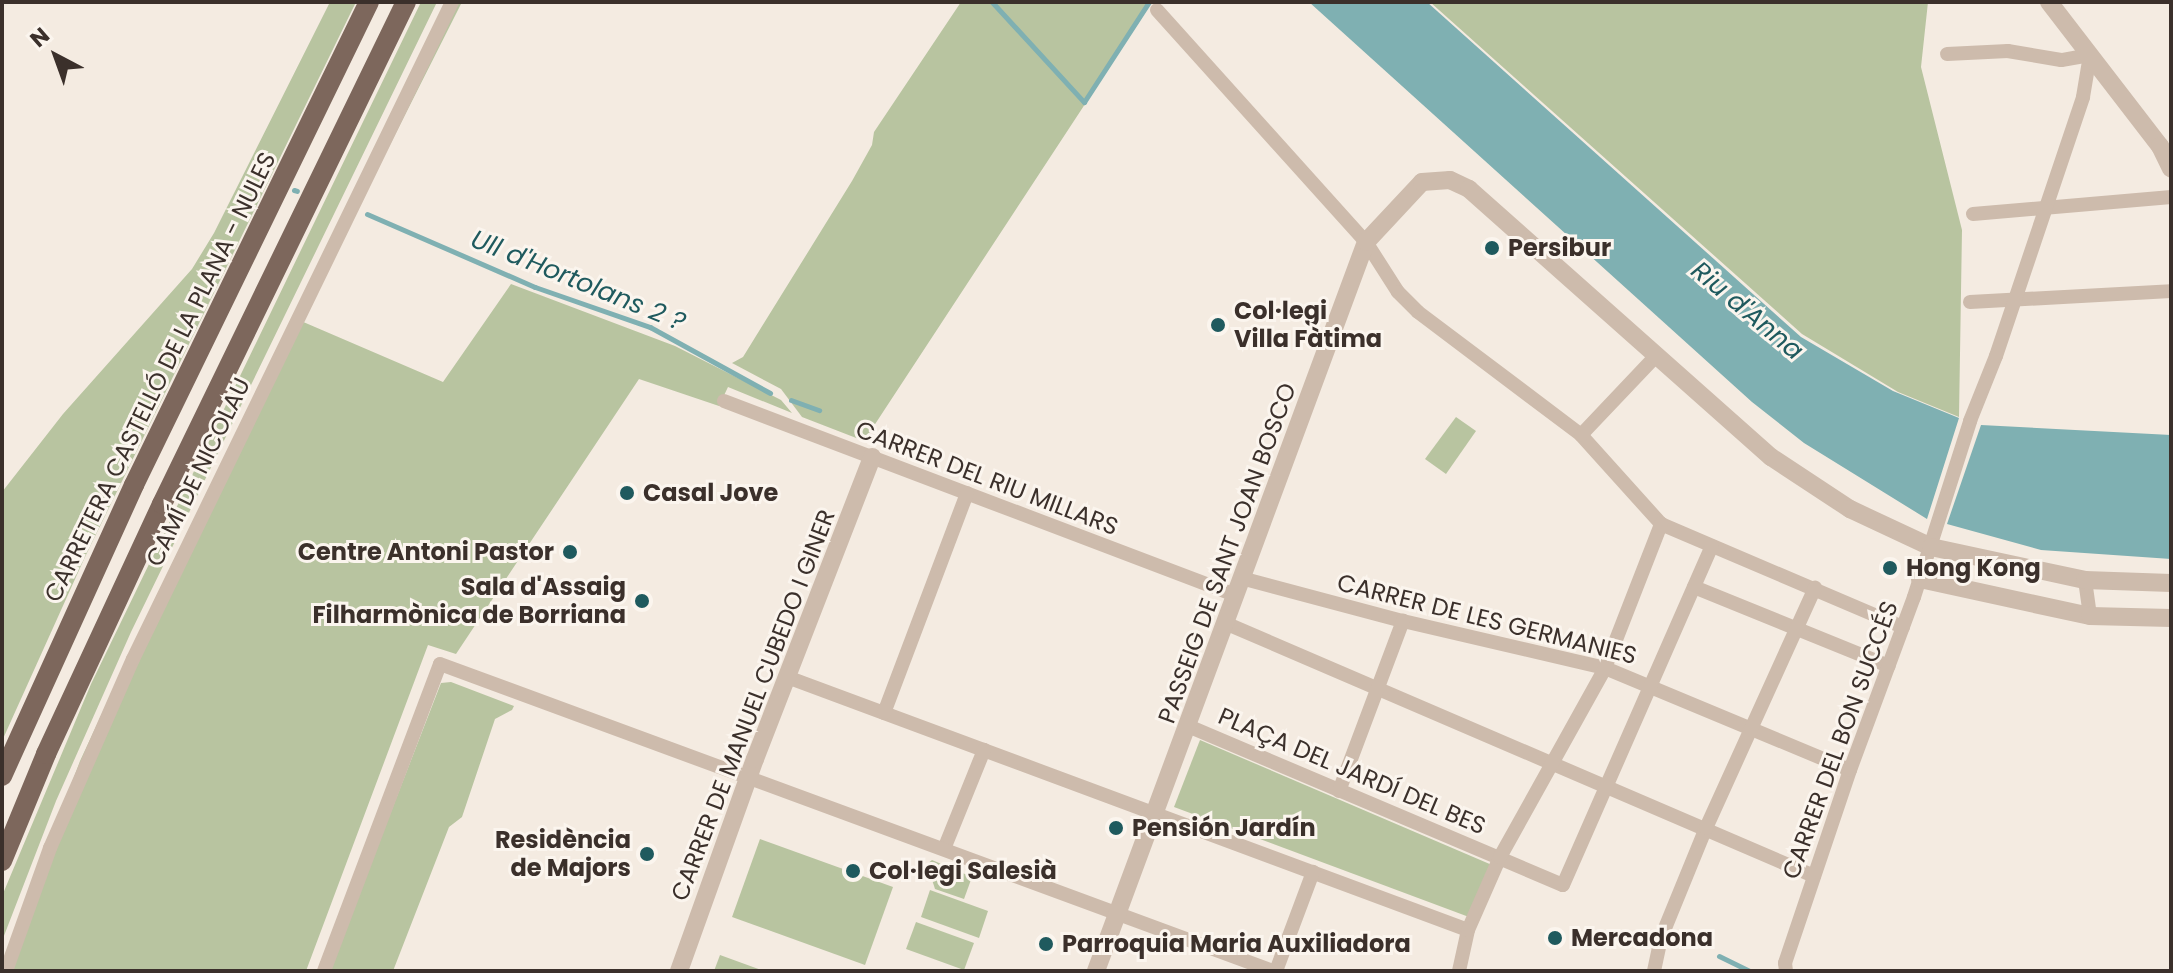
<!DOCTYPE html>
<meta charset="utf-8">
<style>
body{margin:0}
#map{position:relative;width:2173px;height:973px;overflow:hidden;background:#f4ebe1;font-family:Poppins,sans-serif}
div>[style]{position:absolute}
.green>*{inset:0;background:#b8c4a0}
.water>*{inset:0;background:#7fb0b2}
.stream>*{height:5px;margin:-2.5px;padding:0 2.5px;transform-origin:2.5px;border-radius:2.5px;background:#7fb0b2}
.minor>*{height:14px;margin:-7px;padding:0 7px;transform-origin:7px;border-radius:7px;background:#cdbbac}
.tertiary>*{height:18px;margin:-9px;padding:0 9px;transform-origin:9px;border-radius:9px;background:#cdbbac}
.primary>*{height:20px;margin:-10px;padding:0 10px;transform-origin:10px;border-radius:10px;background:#7d675c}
.dots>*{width:22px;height:22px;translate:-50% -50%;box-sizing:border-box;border:4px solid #fbf5ee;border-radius:50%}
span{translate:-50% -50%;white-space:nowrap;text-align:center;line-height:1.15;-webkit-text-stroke:6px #fbf5ee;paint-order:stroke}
.poi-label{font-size:24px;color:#3b302b;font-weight:700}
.left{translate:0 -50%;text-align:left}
.right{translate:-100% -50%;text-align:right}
.street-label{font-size:24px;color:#3b302b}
.water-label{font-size:26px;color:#1f5a5e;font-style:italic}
.frame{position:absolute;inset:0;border:4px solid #3b302b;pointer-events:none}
.north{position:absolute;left:16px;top:16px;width:80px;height:80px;-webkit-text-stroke:6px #fbf5ee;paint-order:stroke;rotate:319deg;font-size:22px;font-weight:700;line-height:32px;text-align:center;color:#3b302b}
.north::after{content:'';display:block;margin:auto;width:28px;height:36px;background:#3b302b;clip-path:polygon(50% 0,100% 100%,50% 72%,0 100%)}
</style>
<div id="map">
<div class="green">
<div style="clip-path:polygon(330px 2px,356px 2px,85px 557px,2px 741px,2px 492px,63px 414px,192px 269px,214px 233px)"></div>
<div style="clip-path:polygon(421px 2px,437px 2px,131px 632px,56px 801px,2px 941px,2px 896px,91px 684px)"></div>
<div style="clip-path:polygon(446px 2px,462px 2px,301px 321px,443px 382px,511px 284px,675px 346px,781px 400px,792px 413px,728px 387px,719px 406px,639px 379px,456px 654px,428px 645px,306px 971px,2px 971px,80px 761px,157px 595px)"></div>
<div style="clip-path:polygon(961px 2px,1152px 2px,864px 441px,802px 417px,781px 389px,732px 363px,743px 357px,852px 181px,872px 145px,874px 132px)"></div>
<div style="clip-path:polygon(1430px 2px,1928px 2px,1921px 67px,1962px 230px,1959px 417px,1898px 392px,1802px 334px)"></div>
<div style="clip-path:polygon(1456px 417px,1476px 431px,1446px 474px,1425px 459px)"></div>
<div style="clip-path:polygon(451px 682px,514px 706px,512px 710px,495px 719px,462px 817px,449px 827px,393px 971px,332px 971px,331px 966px,441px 683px)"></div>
<div style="clip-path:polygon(1200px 740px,1492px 865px,1469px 917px,1174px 807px)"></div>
<div style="clip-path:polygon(760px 839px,893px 887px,865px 965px,732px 917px)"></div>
<div style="clip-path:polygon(932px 860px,972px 877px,964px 899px,935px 889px,927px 864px)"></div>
<div style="clip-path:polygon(930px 890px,988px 911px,979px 938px,921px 917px)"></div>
<div style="clip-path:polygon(916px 922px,974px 943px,964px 970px,906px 949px)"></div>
<div style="clip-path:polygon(720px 955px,764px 971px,714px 971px)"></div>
</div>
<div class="water">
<div style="clip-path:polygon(1309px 2px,1427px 2px,1801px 337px,1893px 391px,1959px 418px,1927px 519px,1804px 443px,1752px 402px)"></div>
<div style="clip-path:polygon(1981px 425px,2171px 435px,2171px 559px,2041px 550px,1947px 524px)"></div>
</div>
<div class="stream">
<div style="left:992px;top:2px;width:136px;rotate:47.4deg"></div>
<div style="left:1084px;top:102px;width:119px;rotate:-57deg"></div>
<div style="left:294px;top:190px;width:3px;rotate:18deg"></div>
<div style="left:367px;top:214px;width:183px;rotate:23.5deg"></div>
<div style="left:535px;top:287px;width:122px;rotate:19.2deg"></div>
<div style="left:650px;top:327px;width:137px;rotate:28.8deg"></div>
<div style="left:791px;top:400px;width:30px;rotate:20deg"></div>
<div style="left:1719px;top:956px;width:34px;rotate:26deg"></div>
</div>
<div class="minor">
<div style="left:1157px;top:10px;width:312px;rotate:48deg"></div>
<div style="left:1366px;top:242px;width:59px;rotate:57.4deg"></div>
<div style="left:1398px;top:292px;width:28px;rotate:45deg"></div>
<div style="left:1418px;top:312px;width:204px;rotate:37deg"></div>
<div style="left:1581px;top:435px;width:120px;rotate:48deg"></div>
<div style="left:1661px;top:524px;width:263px;rotate:23.1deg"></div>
<div style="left:1973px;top:214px;width:199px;rotate:-4.9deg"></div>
<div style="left:1970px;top:302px;width:201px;rotate:-3.1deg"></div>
<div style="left:724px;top:401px;width:547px;rotate:20.79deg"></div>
<div style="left:1581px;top:435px;width:109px;rotate:-46.5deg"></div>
<div style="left:1241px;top:578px;width:168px;rotate:14.9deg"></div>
<div style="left:1403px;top:621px;width:207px;rotate:13.1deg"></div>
<div style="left:1605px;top:668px;width:265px;rotate:22.6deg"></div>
<div style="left:2085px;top:580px;width:36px;rotate:82deg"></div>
<div style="left:1694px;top:587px;width:210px;rotate:22.1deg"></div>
<div style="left:1225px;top:623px;width:641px;rotate:23.25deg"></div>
<div style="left:787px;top:677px;width:726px;rotate:20.38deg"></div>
<div style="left:884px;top:713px;width:235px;rotate:-69.3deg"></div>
<div style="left:1188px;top:726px;width:407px;rotate:23deg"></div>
<div style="left:1563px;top:885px;width:370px;rotate:-66.3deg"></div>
<div style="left:1339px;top:791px;width:182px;rotate:-69.4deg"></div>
<div style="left:944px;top:849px;width:107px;rotate:-68deg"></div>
<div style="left:6px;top:971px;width:131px;rotate:-70.3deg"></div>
<div style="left:50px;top:848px;width:206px;rotate:-66.3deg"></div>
<div style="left:133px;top:659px;width:730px;rotate:-64.1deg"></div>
<div style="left:324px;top:971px;width:328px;rotate:-69.3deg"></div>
<div style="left:440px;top:664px;width:888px;rotate:20.23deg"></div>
<div style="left:1276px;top:971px;width:106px;rotate:-69.5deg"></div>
<div style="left:1459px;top:971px;width:42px;rotate:-77.6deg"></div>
<div style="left:1468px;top:930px;width:80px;rotate:-66.3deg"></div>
<div style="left:1500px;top:857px;width:216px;rotate:-60.9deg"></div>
<div style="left:1605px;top:668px;width:155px;rotate:-68.7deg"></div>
<div style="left:1654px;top:971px;width:34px;rotate:-78deg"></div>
<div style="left:1661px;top:938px;width:119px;rotate:-67.8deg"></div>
<div style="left:1706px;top:828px;width:264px;rotate:-65.6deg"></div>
<div style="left:1786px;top:971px;width:8px;rotate:-97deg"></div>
<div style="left:1785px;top:963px;width:204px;rotate:-71.4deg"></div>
<div style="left:1850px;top:770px;width:184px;rotate:-69.7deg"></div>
<div style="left:1914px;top:597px;width:185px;rotate:-72.3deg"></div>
<div style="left:1970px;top:421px;width:70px;rotate:-68.2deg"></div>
<div style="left:1996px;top:356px;width:273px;rotate:-71.4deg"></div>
<div style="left:2083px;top:97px;width:43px;rotate:-80.5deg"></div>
<div style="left:2090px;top:55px;width:29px;rotate:170deg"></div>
<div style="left:2061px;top:60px;width:54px;rotate:-170.4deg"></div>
<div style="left:2008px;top:51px;width:61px;rotate:177.2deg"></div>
</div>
<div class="tertiary">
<div style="left:2049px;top:2px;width:182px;rotate:52.4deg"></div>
<div style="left:2160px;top:146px;width:25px;rotate:64deg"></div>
<div style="left:1920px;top:579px;width:174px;rotate:12.3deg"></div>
<div style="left:2090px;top:616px;width:81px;rotate:1.4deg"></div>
<div style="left:679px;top:971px;width:225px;rotate:-70.3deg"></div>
<div style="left:755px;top:759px;width:324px;rotate:-68.8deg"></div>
<div style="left:1096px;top:971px;width:777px;rotate:-69.68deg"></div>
<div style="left:1366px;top:242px;width:82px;rotate:-47deg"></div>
<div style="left:1422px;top:182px;width:28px;rotate:-4deg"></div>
<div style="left:1450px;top:180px;width:21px;rotate:25deg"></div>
<div style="left:1469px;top:189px;width:404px;rotate:41.6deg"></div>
<div style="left:1771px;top:457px;width:95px;rotate:33.4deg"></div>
<div style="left:1850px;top:509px;width:89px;rotate:25.1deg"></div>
<div style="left:1931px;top:547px;width:157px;rotate:12.1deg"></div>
<div style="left:2085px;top:580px;width:86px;rotate:2deg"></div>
</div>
<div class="primary">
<div style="left:2px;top:776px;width:320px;rotate:-65.6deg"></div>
<div style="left:134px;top:485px;width:537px;rotate:-64.06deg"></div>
<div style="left:2px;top:861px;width:116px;rotate:-67.6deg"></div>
<div style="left:46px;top:754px;width:276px;rotate:-65.1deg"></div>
<div style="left:162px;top:504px;width:558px;rotate:-64.08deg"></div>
</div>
<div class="dots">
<div style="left:1492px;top:248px;background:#1f5a5e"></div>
<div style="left:1218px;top:325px;background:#1f5a5e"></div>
<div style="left:627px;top:493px;background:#1f5a5e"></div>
<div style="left:570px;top:552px;background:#1f5a5e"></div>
<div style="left:1890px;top:568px;background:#1f5a5e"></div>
<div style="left:642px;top:601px;background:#1f5a5e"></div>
<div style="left:1116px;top:828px;background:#1f5a5e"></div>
<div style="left:647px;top:854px;background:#1f5a5e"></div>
<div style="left:853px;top:871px;background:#1f5a5e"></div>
<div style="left:1555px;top:938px;background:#1f5a5e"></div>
<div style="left:1046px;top:944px;background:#1f5a5e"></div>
</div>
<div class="poi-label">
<span class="left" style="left:1508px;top:248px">Persibur</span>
<span class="left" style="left:1234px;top:325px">Col·legi<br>Villa Fàtima</span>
<span class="left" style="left:643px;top:493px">Casal Jove</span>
<span class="right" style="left:554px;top:552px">Centre Antoni Pastor</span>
<span class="left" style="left:1906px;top:568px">Hong Kong</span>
<span class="right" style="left:626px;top:601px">Sala d'Assaig<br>Filharmònica de Borriana</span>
<span class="left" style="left:1132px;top:828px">Pensión Jardín</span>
<span class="right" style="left:631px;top:854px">Residència<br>de Majors</span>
<span class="left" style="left:869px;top:871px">Col·legi Salesià</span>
<span class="left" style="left:1571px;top:938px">Mercadona</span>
<span class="left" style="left:1062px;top:944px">Parroquia Maria Auxiliadora</span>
</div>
<div class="street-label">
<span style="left:160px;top:377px;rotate:-64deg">CARRETERA CASTELLÓ DE LA PLANA - NULES</span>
<span style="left:198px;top:472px;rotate:-64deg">CAMÍ DE NICOLAU</span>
<span style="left:987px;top:478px;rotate:21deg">CARRER DEL RIU MILLARS</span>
<span style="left:1227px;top:553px;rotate:-70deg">PASSEIG DE SANT JOAN BOSCO</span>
<span style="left:1487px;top:619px;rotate:14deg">CARRER DE LES GERMANIES</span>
<span style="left:753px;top:705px;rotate:-69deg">CARRER DE MANUEL CUBEDO I GINER</span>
<span style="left:1840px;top:740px;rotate:-70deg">CARRER DEL BON SUCCÉS</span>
<span style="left:1352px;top:771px;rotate:23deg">PLAÇA DEL JARDÍ DEL BES</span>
</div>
<div class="water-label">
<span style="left:578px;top:281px;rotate:22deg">Ull d'Hortolans 2 ?</span>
<span style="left:1747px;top:311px;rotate:40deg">Riu d'Anna</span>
</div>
<div class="frame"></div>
<div class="north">N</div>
</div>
